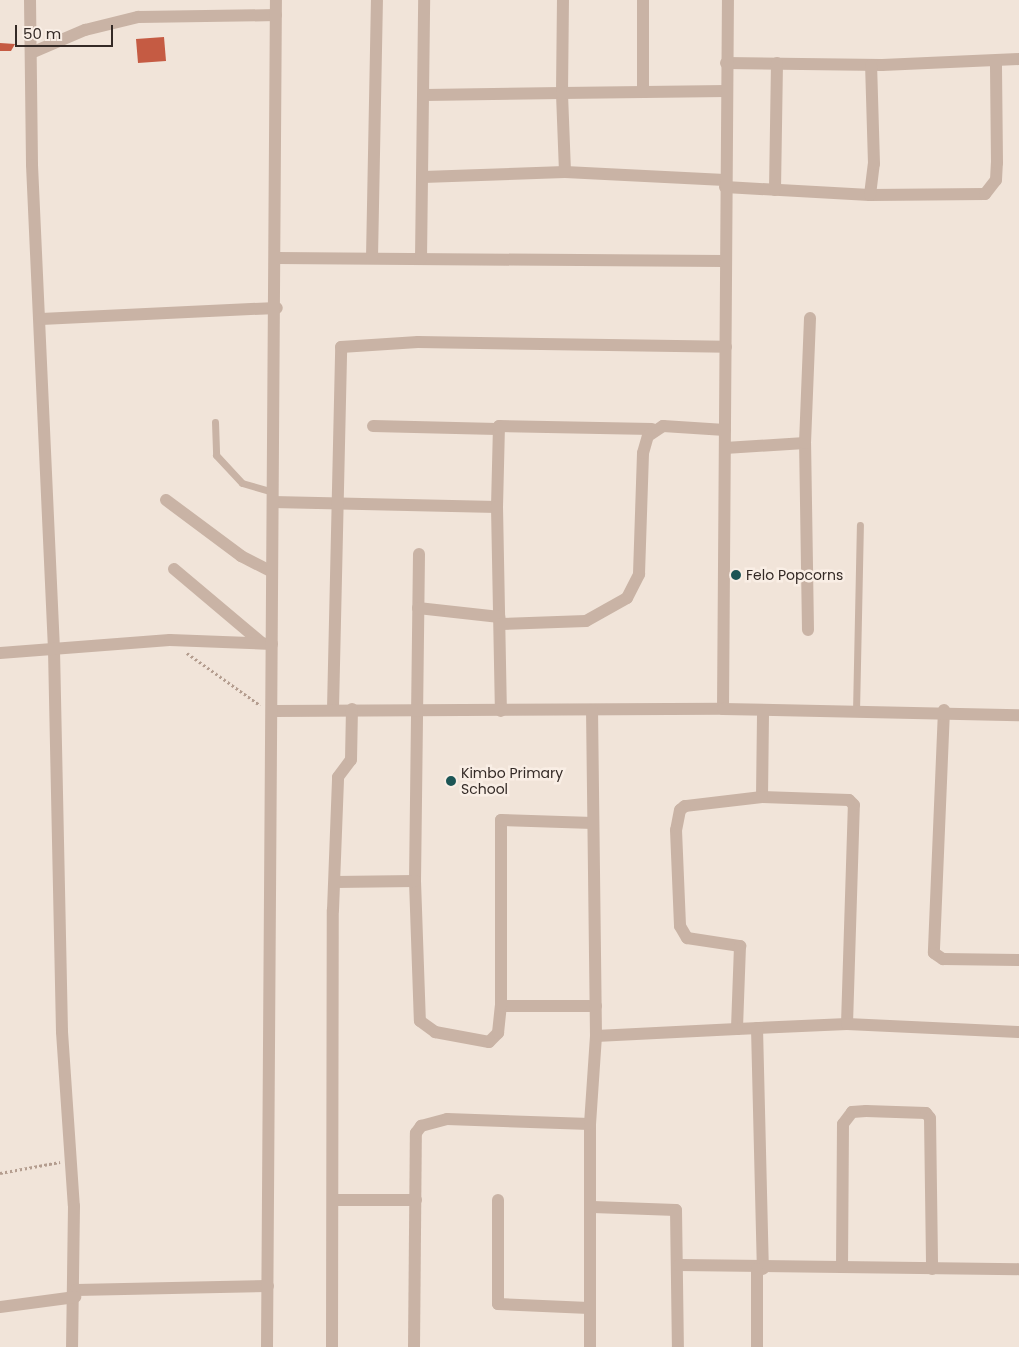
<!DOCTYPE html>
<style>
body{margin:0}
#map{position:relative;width:1019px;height:1347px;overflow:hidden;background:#f1e4d9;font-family:Poppins,sans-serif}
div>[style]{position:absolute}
.building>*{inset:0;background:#c55b43}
.path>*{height:2.5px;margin-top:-1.25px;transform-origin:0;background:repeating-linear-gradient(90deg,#b49d8f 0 2.5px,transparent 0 5px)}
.service>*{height:7px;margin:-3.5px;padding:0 3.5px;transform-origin:3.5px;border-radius:3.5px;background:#c9b3a5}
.minor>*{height:12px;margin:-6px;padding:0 6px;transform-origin:6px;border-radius:6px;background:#c9b3a5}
.tertiary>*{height:12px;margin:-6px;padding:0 6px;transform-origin:6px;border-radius:6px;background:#c9b3a5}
.dots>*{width:14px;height:14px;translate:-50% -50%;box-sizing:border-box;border:2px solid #f9eee5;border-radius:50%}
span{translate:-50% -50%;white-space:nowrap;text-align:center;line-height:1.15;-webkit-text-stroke:5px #f9eee5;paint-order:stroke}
.poi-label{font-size:14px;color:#342a26}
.left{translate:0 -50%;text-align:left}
.scale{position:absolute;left:15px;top:25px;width:98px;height:22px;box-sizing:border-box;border:2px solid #342a26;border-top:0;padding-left:6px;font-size:15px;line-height:18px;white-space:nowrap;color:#342a26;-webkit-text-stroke:4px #f9eee5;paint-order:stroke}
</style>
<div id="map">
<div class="building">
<div style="clip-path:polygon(164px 37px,166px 61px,138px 63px,136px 39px)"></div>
<div style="clip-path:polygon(0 43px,15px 44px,11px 51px,0 51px)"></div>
</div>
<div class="path">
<div style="left:187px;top:653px;width:90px;rotate:35.5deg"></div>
<div style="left:0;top:1173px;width:61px;rotate:-10.4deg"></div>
</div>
<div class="service">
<div style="left:215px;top:422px;width:33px;rotate:88deg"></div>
<div style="left:216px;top:455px;width:38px;rotate:47deg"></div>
<div style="left:242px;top:483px;width:32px;rotate:16deg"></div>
<div style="left:856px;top:712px;width:187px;rotate:-88.8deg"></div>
</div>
<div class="minor">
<div style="left:30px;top:0;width:165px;rotate:89.3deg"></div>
<div style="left:32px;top:165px;width:485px;rotate:87.4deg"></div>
<div style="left:54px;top:650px;width:382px;rotate:88.8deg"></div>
<div style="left:62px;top:1032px;width:174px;rotate:86.1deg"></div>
<div style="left:74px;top:1206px;width:141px;rotate:90.8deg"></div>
<div style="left:31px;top:53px;width:59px;rotate:-23.1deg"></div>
<div style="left:85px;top:30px;width:55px;rotate:-13.8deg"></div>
<div style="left:138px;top:17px;width:138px;rotate:-0.8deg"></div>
<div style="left:726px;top:63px;width:156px;rotate:0.7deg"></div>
<div style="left:882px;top:65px;width:137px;rotate:-2.5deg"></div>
<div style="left:643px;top:91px;width:91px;rotate:-90deg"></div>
<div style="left:425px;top:95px;width:137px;rotate:-0.8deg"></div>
<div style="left:562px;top:93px;width:93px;rotate:-89.4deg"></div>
<div style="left:565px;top:172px;width:160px;rotate:2.9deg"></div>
<div style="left:423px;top:177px;width:142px;rotate:-2deg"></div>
<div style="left:565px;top:172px;width:79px;rotate:-92.2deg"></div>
<div style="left:562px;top:93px;width:164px;rotate:-0.7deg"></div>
<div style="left:725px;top:187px;width:145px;rotate:3.2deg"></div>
<div style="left:870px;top:195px;width:115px;rotate:-0.5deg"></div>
<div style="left:985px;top:194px;width:18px;rotate:-52deg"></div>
<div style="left:996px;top:180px;width:17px;rotate:-87deg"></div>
<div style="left:997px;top:163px;width:102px;rotate:-90.6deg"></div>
<div style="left:775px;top:190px;width:127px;rotate:-89.1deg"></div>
<div style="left:870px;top:195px;width:31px;rotate:-83deg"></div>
<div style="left:874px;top:164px;width:99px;rotate:-91.7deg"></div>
<div style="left:277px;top:258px;width:447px;rotate:0.4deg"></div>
<div style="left:372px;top:258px;width:258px;rotate:-88.9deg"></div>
<div style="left:421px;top:259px;width:259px;rotate:-89.3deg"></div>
<div style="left:41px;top:319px;width:236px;rotate:-2.7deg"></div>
<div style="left:373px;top:426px;width:124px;rotate:1.4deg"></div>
<div style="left:725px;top:448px;width:80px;rotate:-3.6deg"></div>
<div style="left:166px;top:500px;width:94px;rotate:36.7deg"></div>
<div style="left:241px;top:556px;width:33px;rotate:27deg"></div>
<div style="left:273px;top:502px;width:224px;rotate:1.3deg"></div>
<div style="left:497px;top:507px;width:81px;rotate:-88.6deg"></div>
<div style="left:499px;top:426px;width:153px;rotate:1.1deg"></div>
<div style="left:497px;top:507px;width:204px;rotate:88.9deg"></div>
<div style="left:419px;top:554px;width:327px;rotate:90.7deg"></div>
<div style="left:415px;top:881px;width:140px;rotate:88deg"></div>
<div style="left:420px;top:1021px;width:19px;rotate:36deg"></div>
<div style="left:435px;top:1032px;width:55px;rotate:10.5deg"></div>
<div style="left:489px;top:1042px;width:13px;rotate:-45deg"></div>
<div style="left:498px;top:1033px;width:27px;rotate:-84deg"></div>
<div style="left:501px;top:1006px;width:95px"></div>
<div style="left:174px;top:569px;width:115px;rotate:40.1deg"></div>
<div style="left:418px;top:608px;width:82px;rotate:6.3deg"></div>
<div style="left:500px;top:624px;width:86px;rotate:-2deg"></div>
<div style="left:586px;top:621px;width:47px;rotate:-29.3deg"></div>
<div style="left:627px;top:598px;width:27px;rotate:-63deg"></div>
<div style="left:639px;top:574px;width:121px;rotate:-88.1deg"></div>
<div style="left:643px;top:453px;width:18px;rotate:-74deg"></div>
<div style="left:648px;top:436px;width:18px;rotate:-34deg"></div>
<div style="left:663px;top:426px;width:62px;rotate:3.7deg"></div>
<div style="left:808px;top:630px;width:187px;rotate:-90.9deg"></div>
<div style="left:805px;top:443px;width:125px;rotate:-87.7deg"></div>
<div style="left:0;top:653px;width:170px;rotate:-4.4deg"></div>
<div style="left:170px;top:640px;width:102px;rotate:2.2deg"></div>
<div style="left:333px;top:709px;width:362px;rotate:-88.7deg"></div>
<div style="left:341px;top:347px;width:77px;rotate:-3.7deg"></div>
<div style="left:418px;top:342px;width:308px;rotate:0.9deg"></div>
<div style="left:723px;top:709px;width:709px;rotate:-89.6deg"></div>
<div style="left:944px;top:710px;width:243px;rotate:92.4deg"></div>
<div style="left:934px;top:953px;width:11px;rotate:34deg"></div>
<div style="left:943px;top:959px;width:76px;rotate:0.8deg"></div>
<div style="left:274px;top:711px;width:449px;rotate:-0.3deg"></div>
<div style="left:723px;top:709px;width:296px;rotate:1.2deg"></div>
<div style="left:762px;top:797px;width:86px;rotate:-89.3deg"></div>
<div style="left:335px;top:882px;width:80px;rotate:-0.7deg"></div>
<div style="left:501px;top:1006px;width:186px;rotate:-90deg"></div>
<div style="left:501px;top:820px;width:92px;rotate:1.9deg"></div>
<div style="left:847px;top:1024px;width:219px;rotate:-88.2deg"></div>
<div style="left:854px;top:805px;width:7px;rotate:-135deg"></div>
<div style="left:849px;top:800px;width:87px;rotate:-178deg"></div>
<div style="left:762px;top:797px;width:78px;rotate:173.3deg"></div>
<div style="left:685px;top:806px;width:6px;rotate:141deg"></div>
<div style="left:680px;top:810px;width:20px;rotate:101deg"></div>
<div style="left:676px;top:830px;width:96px;rotate:87.6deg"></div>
<div style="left:680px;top:926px;width:14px;rotate:60deg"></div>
<div style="left:687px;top:938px;width:54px;rotate:8.6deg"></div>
<div style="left:740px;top:946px;width:83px;rotate:92.1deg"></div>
<div style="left:737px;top:1029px;width:110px;rotate:-2.6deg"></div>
<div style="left:847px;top:1024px;width:172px;rotate:2.7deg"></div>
<div style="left:757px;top:1028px;width:241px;rotate:88.6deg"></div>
<div style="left:596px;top:1036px;width:141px;rotate:-2.8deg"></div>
<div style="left:335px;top:1200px;width:81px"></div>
<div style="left:498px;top:1200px;width:104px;rotate:90deg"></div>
<div style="left:498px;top:1304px;width:91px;rotate:2.5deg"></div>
<div style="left:593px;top:1207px;width:83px;rotate:2.1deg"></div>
<div style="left:676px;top:1210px;width:137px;rotate:89.2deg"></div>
<div style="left:679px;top:1265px;width:340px;rotate:0.7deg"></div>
<div style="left:842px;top:1267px;width:143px;rotate:-89.6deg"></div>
<div style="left:843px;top:1124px;width:15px;rotate:-53deg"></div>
<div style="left:852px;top:1112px;width:14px;rotate:-4deg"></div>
<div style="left:866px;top:1111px;width:60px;rotate:1.9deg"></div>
<div style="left:926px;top:1113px;width:6px;rotate:51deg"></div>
<div style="left:930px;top:1118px;width:151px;rotate:89.2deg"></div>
<div style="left:757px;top:1269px;width:78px;rotate:90deg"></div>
<div style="left:76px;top:1290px;width:192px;rotate:-1.2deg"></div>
<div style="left:0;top:1307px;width:76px;rotate:-7.6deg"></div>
<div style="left:332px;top:1347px;width:437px;rotate:-89.9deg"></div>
<div style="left:333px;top:910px;width:133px;rotate:-87.8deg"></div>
<div style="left:338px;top:777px;width:21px;rotate:-53deg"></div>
<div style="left:351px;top:760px;width:51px;rotate:-88.9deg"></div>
<div style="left:414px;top:1347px;width:214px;rotate:-89.5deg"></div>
<div style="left:416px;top:1133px;width:9px;rotate:-54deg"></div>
<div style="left:421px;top:1126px;width:27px;rotate:-15deg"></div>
<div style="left:447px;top:1119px;width:143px;rotate:2deg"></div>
<div style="left:590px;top:1347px;width:223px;rotate:-90deg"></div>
<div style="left:590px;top:1124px;width:88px;rotate:-86.1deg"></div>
<div style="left:596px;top:1036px;width:326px;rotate:-90.7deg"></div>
</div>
<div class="tertiary">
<div style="left:267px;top:1347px;width:1347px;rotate:-89.62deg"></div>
</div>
<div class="dots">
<div style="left:736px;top:575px;background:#1c5555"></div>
<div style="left:451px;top:781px;background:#1c5555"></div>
</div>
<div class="poi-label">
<span class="left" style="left:746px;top:575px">Felo Popcorns</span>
<span class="left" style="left:461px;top:781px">Kimbo Primary<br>School</span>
</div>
<div class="scale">50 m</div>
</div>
